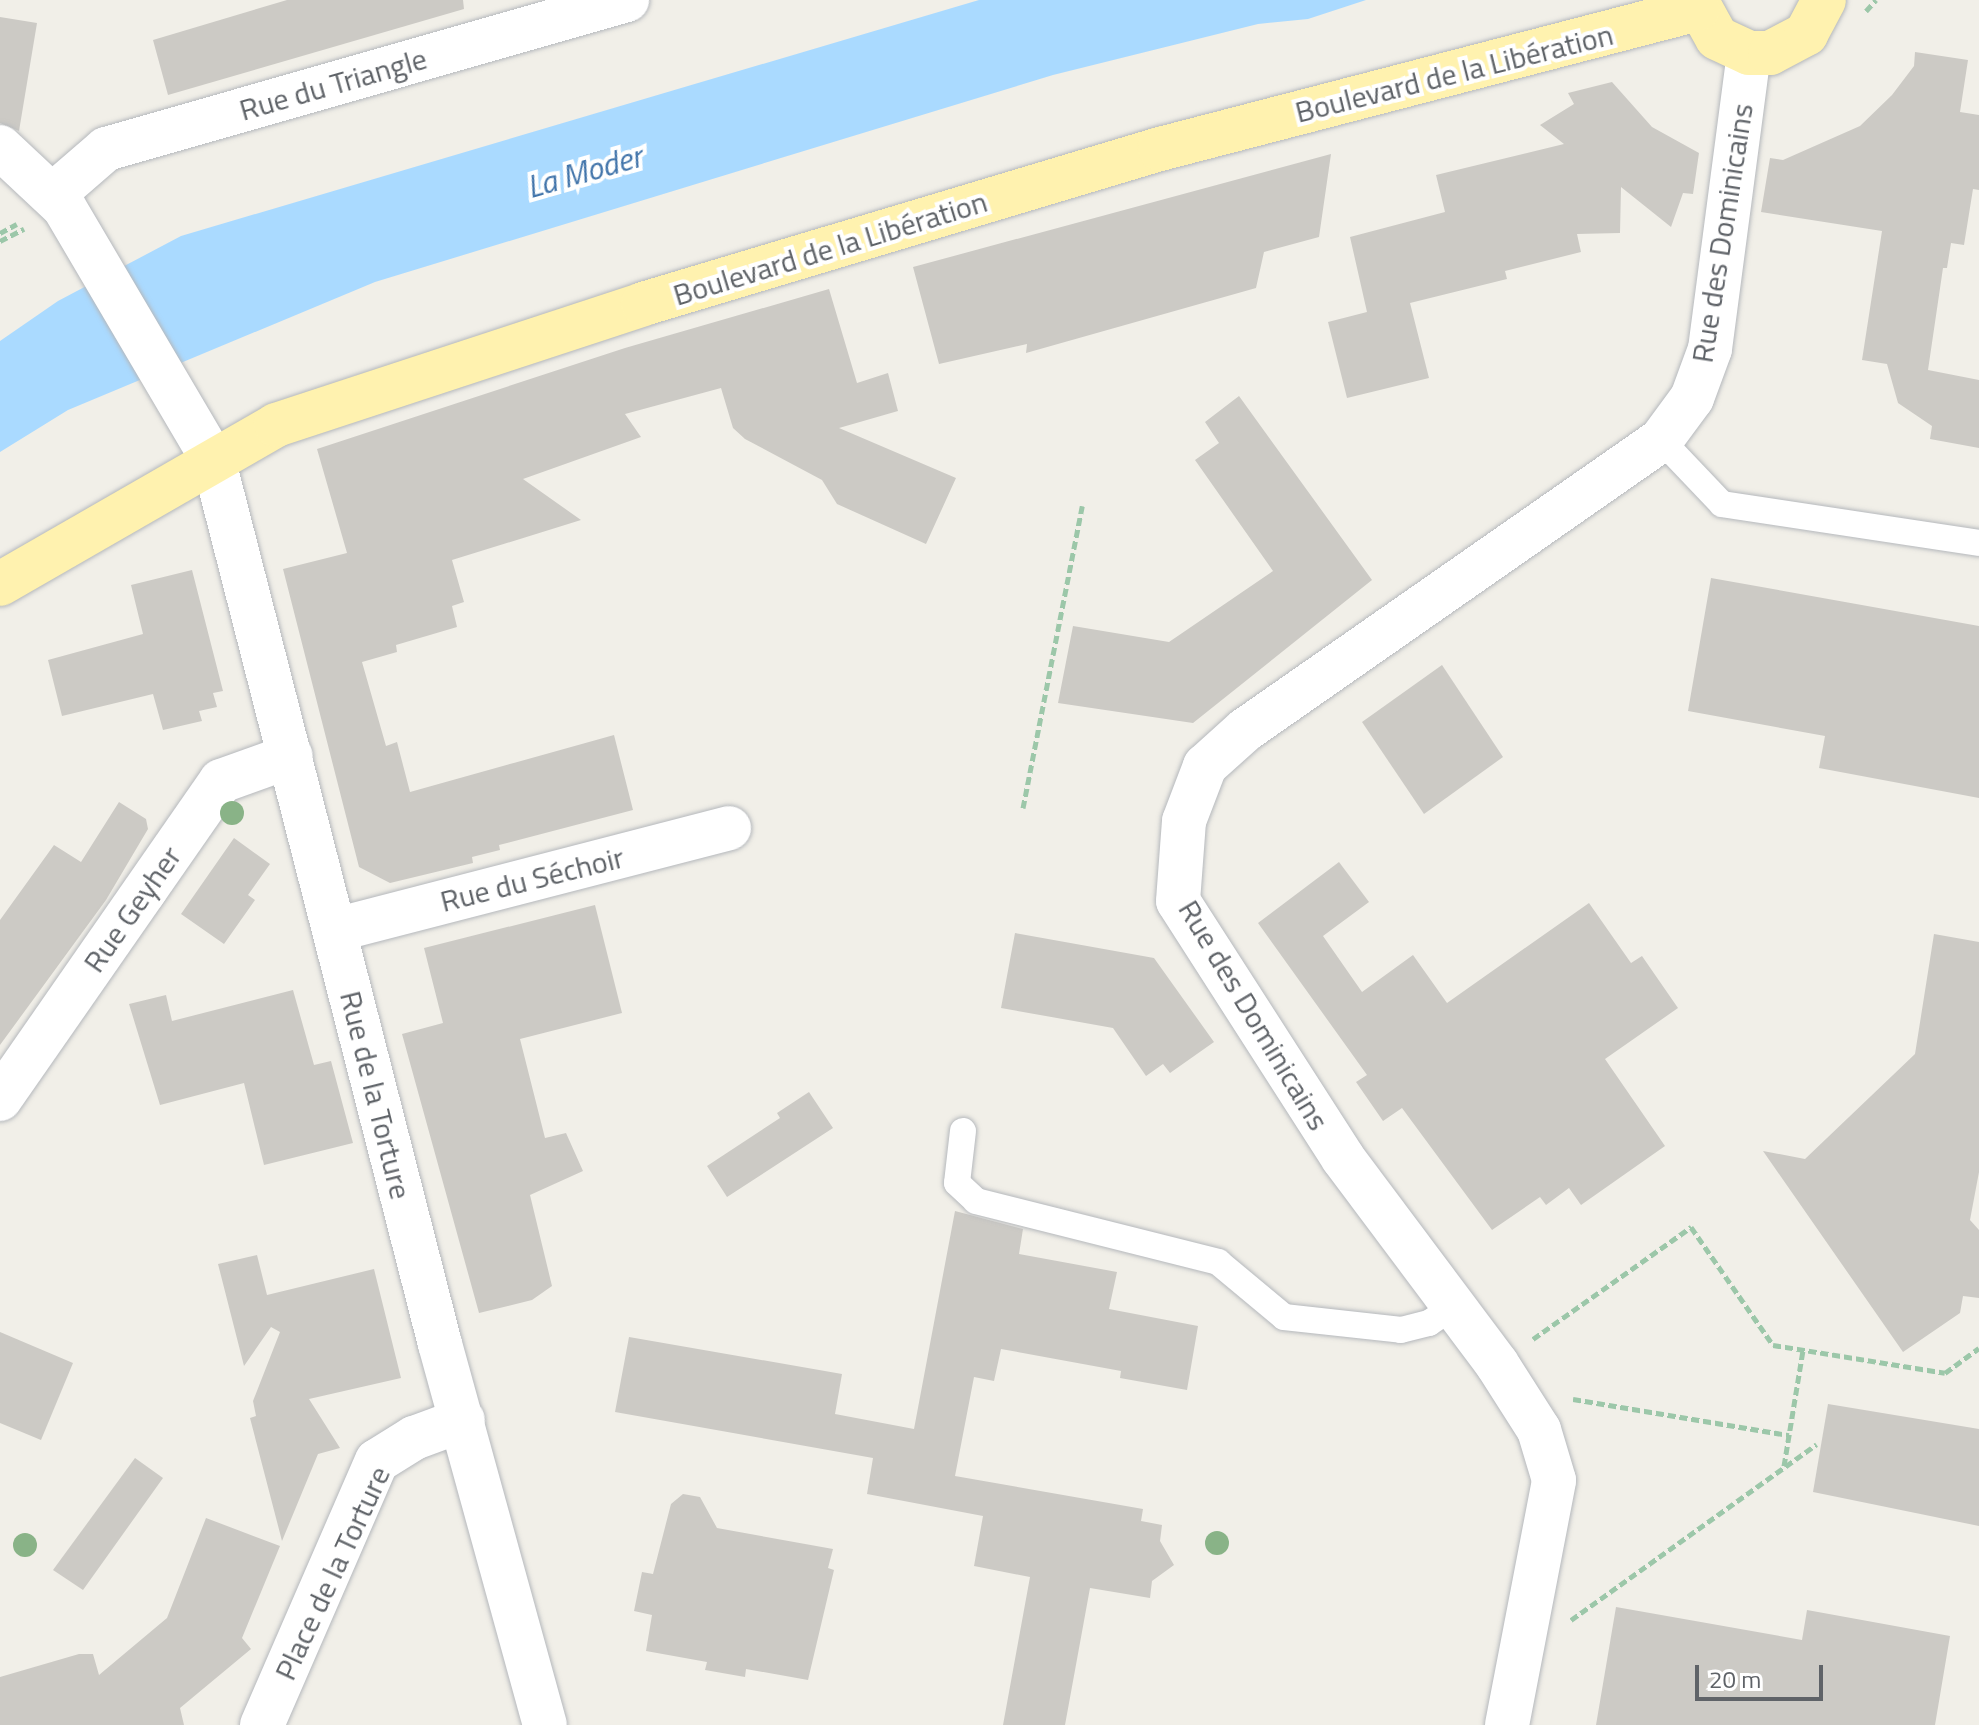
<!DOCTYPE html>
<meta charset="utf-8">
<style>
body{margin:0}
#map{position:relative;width:1979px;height:1725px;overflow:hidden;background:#f1efe8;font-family:"Titillium Web",sans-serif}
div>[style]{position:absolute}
.water>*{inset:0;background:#aadaff}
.building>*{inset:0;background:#cccac5}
.path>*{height:5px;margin-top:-2.5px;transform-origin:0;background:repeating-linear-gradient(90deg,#9cc7a9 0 8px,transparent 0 12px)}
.roads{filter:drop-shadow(0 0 2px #b5b8bc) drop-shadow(0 0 2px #b5b8bc)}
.lane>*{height:26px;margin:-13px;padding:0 13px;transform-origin:13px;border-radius:13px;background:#fff}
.street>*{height:44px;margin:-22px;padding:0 22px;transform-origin:22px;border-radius:22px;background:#fff}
.primary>*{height:44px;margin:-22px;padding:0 22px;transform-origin:22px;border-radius:22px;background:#fff2af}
.trees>*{width:24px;height:24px;margin:-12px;border-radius:50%;background:#89b387}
span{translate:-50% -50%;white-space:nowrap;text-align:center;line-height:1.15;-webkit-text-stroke:8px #fff;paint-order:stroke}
.street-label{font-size:30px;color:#5f6368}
.water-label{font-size:32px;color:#4174aa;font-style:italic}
.scale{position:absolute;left:1695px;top:1665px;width:128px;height:36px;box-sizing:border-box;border:4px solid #5f6368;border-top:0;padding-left:10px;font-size:24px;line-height:28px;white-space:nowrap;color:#5f6368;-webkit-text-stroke:6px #fff;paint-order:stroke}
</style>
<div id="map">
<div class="water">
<div style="clip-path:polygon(979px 0,1366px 0,1308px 19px,1258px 24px,1053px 75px,375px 282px,68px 410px,0 452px,0 341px,58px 301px,181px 236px)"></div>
</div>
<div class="building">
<div style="clip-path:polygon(287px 0,463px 0,464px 9px,168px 95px,153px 40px)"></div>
<div style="clip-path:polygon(0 17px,37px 23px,19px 131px,0 123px)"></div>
<div style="clip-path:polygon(1915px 52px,1968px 60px,1960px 112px,1979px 115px,1979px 190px,1973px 189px,1964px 245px,1951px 243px,1947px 268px,1943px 268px,1928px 370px,1979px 380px,1979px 448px,1930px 439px,1932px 426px,1898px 403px,1887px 364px,1862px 360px,1882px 231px,1761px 212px,1770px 158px,1783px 160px,1860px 126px,1892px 95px,1914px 66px)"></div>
<div style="clip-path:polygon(1612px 82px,1652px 127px,1699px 153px,1693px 194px,1683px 193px,1671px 227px,1621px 187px,1620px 233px,1577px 234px,1581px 252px,1505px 271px,1507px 279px,1410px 303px,1429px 378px,1347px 398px,1328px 322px,1367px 312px,1350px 237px,1445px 212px,1436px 175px,1564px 144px,1540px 125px,1574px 104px,1568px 93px)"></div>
<div style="clip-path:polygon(1331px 154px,1319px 237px,1264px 252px,1256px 288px,1026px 353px,1027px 344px,939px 364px,913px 267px)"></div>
<div style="clip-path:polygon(829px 289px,857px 383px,888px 373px,898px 411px,839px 428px,956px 478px,926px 544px,837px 504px,822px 480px,745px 439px,733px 428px,721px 388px,625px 414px,641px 437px,523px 479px,581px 520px,452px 560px,464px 602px,452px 606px,457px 627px,396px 645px,397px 652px,362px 662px,386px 746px,397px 742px,410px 792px,614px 735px,633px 810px,499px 845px,500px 850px,472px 857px,473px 863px,390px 883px,359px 867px,283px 569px,347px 553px,317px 449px,625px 348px)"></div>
<div style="clip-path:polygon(1239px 396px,1372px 580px,1193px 723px,1058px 703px,1073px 626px,1169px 642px,1273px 571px,1195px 460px,1219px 443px,1205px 422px)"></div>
<div style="clip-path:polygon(192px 570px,223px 691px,213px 693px,217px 707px,199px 711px,202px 721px,163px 730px,153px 694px,62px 716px,48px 660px,143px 634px,131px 585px)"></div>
<div style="clip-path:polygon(1711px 578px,1979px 626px,1979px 798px,1819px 768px,1825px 736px,1688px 711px)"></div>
<div style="clip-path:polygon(1442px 665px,1503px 757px,1424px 814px,1362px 722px)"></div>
<div style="clip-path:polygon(119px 802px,146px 819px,148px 829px,106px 900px,0 1045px,0 920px,54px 845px,81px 862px)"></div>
<div style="clip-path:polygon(234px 838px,270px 864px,248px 895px,255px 900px,224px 944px,181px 914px)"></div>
<div style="clip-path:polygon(1339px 862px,1369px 902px,1323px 936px,1362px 992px,1413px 955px,1447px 1003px,1589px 903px,1631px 963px,1642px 956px,1678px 1008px,1605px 1059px,1665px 1146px,1581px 1205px,1569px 1188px,1546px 1205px,1540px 1197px,1492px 1230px,1402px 1108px,1383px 1121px,1356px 1082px,1367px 1075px,1258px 923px)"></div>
<div style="clip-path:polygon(595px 905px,622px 1013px,520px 1039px,545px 1138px,566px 1133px,583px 1171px,530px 1195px,552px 1286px,532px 1300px,479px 1313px,402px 1034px,443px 1023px,424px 948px)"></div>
<div style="clip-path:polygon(1015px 933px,1154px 958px,1214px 1042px,1170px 1073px,1163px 1064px,1146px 1076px,1113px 1028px,1001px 1008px)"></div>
<div style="clip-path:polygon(1934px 934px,1979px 942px,1979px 1172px,1970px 1220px,1979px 1230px,1979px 1298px,1963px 1296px,1960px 1313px,1903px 1352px,1763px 1151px,1805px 1159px,1915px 1054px)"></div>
<div style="clip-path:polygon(293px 990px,314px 1065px,331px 1061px,353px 1143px,264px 1165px,244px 1083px,160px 1105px,129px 1004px,166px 995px,172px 1021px)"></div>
<div style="clip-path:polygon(809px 1092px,833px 1128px,727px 1197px,707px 1166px,780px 1118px,777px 1113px)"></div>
<div style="clip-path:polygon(955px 1211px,1023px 1229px,1019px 1254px,1117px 1272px,1109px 1309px,1198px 1326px,1187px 1390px,1120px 1378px,1121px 1371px,1001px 1349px,994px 1381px,974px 1377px,955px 1476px,1143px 1509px,1141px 1521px,1162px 1525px,1160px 1541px,1174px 1565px,1152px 1581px,1150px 1598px,1090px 1588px,1065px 1725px,1003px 1725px,1030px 1577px,974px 1566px,983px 1516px,867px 1494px,873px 1458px,615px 1412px,629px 1337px,842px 1374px,835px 1414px,914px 1429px)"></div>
<div style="clip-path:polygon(257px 1255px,267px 1295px,374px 1269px,401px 1378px,309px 1399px,340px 1448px,318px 1454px,282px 1541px,250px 1418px,256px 1416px,253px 1401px,280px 1332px,271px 1327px,244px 1366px,218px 1264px)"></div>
<div style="clip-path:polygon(0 1332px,73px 1363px,41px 1440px,0 1423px)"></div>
<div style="clip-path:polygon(1828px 1404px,1979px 1429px,1979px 1526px,1813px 1492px)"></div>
<div style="clip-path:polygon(135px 1458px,163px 1478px,83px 1590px,53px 1570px)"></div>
<div style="clip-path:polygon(683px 1494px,700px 1497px,717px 1528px,833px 1549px,828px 1568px,834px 1570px,808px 1680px,746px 1669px,745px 1677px,705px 1670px,707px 1662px,646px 1651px,652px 1615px,634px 1611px,642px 1572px,653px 1574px,671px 1504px)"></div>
<div style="clip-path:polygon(206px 1518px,280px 1546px,242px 1638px,251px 1649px,180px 1708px,184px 1725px,0 1725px,0 1677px,79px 1654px,93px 1654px,99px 1675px,167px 1618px)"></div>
<div style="clip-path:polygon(1616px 1607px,1802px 1640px,1807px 1610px,1950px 1636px,1935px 1725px,1596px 1725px)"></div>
</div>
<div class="path">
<div style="left:1866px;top:11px;width:15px;rotate:-48deg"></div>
<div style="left:0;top:233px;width:19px;rotate:-28deg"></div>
<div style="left:0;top:241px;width:27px;rotate:-27deg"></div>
<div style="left:1023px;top:808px;width:308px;rotate:-78.9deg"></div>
<div style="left:1533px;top:1339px;width:194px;rotate:-35.3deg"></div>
<div style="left:1691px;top:1227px;width:144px;rotate:55.2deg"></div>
<div style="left:1773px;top:1345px;width:174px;rotate:9.2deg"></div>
<div style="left:1945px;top:1373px;width:42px;rotate:-36.3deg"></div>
<div style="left:1573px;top:1399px;width:219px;rotate:9.5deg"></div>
<div style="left:1784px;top:1466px;width:118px;rotate:-80.7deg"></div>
<div style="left:1571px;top:1620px;width:302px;rotate:-35.6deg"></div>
</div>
<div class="roads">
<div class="lane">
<div style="left:1661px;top:440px;width:88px;rotate:46.4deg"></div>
<div style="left:1722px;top:504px;width:260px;rotate:8.6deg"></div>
<div style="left:963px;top:1131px;width:52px;rotate:96.6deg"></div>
<div style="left:957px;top:1183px;width:26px;rotate:43deg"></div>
<div style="left:976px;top:1201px;width:250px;rotate:14.1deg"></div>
<div style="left:1218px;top:1262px;width:86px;rotate:39.8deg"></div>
<div style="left:1284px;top:1317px;width:118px;rotate:6.3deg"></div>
<div style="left:1401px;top:1330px;width:29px;rotate:-14deg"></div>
<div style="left:1429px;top:1323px;width:30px;rotate:-34deg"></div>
</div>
<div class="street">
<div style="left:0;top:147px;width:88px;rotate:43.2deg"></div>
<div style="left:64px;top:207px;width:296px;rotate:59.5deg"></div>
<div style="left:214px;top:462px;width:910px;rotate:75.63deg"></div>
<div style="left:440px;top:1344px;width:395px;rotate:74.6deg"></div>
<div style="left:54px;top:194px;width:69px;rotate:-40.9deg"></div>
<div style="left:106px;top:149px;width:542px;rotate:-15.96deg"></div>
<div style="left:335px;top:930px;width:407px;rotate:-14.5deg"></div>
<div style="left:0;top:1099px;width:387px;rotate:-55.2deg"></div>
<div style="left:221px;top:781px;width:74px;rotate:-19.7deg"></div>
<div style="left:262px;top:1725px;width:288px;rotate:-66.5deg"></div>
<div style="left:377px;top:1461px;width:44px;rotate:-31.9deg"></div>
<div style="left:414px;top:1438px;width:52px;rotate:-20.2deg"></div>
<div style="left:1507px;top:1725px;width:249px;rotate:-79.1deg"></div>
<div style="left:1554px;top:1480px;width:52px;rotate:-106.7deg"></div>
<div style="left:1539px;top:1430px;width:78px;rotate:-122.5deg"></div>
<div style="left:1497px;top:1364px;width:257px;rotate:-126.8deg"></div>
<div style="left:1343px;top:1158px;width:305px;rotate:-122.7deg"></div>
<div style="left:1178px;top:901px;width:80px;rotate:-85.7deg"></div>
<div style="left:1184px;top:821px;width:59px;rotate:-69.1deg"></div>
<div style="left:1205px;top:766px;width:54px;rotate:-42deg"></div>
<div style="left:1245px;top:730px;width:507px;rotate:-34.88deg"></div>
<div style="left:1661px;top:440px;width:52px;rotate:-53.6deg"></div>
<div style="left:1692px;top:398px;width:52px;rotate:-69.8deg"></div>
<div style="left:1710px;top:349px;width:299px;rotate:-82.5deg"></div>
</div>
<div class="primary">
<div style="left:1696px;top:0;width:43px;rotate:61.1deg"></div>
<div style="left:1717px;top:38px;width:35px;rotate:25deg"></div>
<div style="left:1749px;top:53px;width:21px"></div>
<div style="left:1770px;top:53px;width:41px;rotate:-27.8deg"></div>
<div style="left:1806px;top:34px;width:38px;rotate:-62deg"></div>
<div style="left:0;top:584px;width:319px;rotate:-29.9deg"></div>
<div style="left:276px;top:425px;width:386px;rotate:-18.2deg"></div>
<div style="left:643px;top:304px;width:540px;rotate:-16.69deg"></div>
<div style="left:1160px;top:149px;width:556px;rotate:-14.59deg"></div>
</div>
</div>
<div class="trees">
<div style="left:232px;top:813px"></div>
<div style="left:1217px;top:1543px"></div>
<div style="left:25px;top:1545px"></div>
</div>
<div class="street-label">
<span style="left:1454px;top:73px;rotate:-14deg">Boulevard de la Libération</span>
<span style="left:333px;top:84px;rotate:-16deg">Rue du Triangle</span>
<span style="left:1722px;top:233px;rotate:-81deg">Rue des Dominicains</span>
<span style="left:830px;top:248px;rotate:-17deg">Boulevard de la Libération</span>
<span style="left:532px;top:879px;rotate:-14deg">Rue du Séchoir</span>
<span style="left:132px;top:909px;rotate:-55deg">Rue Geyher</span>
<span style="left:1254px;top:1015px;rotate:59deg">Rue des Dominicains</span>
<span style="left:376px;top:1095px;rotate:76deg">Rue de la Torture</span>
<span style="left:332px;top:1573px;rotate:-65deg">Place de la Torture</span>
</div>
<div class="water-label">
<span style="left:584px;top:171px;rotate:-16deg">La Moder</span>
</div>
<div class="scale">20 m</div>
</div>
